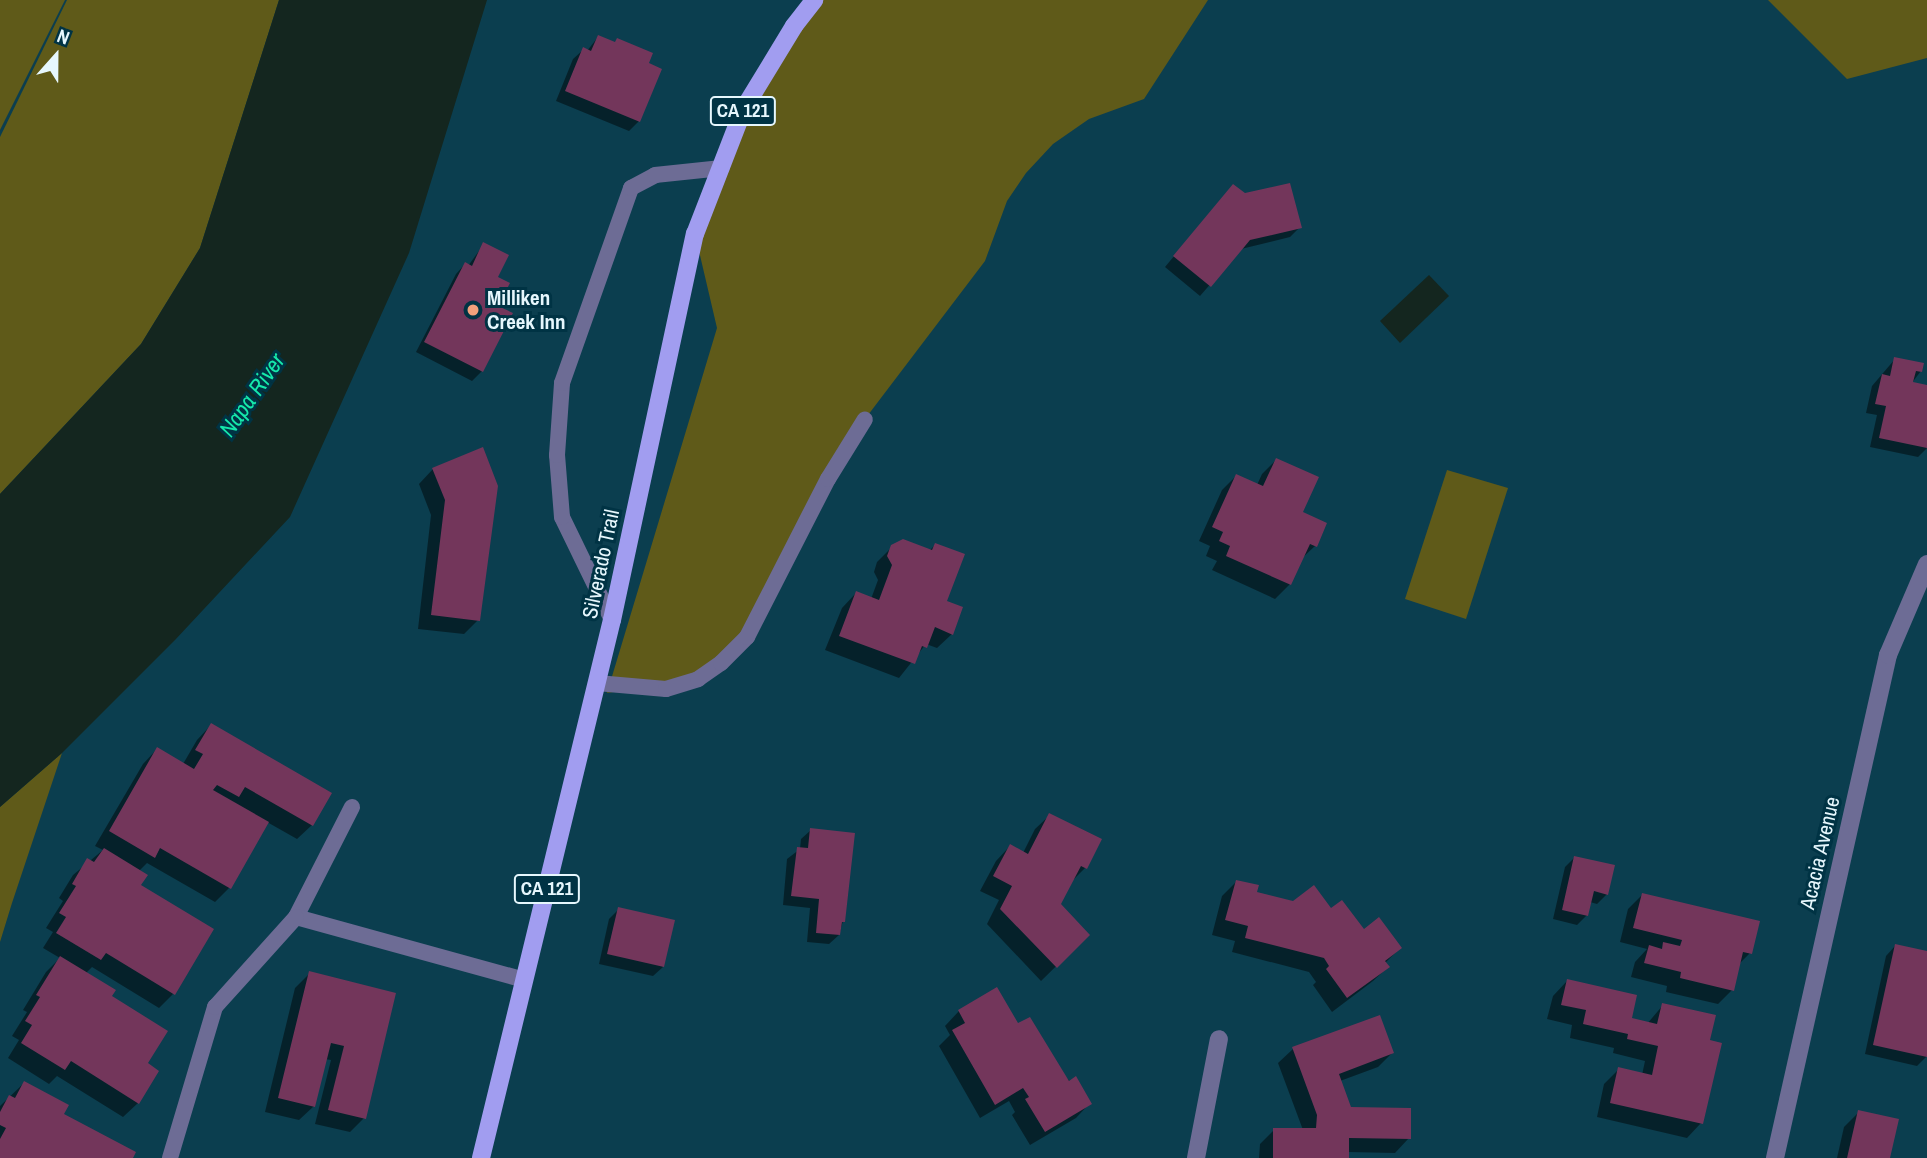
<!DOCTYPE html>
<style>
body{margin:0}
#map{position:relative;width:1927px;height:1158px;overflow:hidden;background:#0b3e4f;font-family:"Archivo Narrow",sans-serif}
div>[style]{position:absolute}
.green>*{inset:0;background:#5f5a19}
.water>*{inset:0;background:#14261f}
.shadow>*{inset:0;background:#0007}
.building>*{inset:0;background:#73365b}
.lane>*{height:16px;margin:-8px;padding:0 8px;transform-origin:8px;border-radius:8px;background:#6d6c95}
.street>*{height:18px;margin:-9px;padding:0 9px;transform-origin:9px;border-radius:9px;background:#6d6c95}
.primary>*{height:18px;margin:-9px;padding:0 9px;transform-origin:9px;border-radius:9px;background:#a19df0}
.dots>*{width:19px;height:19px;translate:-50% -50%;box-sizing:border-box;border:4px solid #034;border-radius:50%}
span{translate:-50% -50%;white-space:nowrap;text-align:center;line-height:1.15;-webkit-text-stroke:6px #034;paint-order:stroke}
.shield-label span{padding:2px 5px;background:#034;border:2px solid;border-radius:5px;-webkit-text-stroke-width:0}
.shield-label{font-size:19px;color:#e6f7fd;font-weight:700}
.poi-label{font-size:21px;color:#e6f7fd;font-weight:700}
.left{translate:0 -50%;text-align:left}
.street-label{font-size:21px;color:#e6f7fd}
.water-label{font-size:23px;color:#15e8ab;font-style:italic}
.north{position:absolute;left:21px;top:21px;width:70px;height:70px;-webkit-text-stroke:5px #034;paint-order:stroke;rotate:21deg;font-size:19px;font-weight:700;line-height:28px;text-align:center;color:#e6f7fd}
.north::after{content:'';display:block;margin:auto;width:24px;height:32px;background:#e6f7fd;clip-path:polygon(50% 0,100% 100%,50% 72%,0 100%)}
</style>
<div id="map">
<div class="green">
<div style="clip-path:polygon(0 0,65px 0,0 130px)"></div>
<div style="clip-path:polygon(67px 0,279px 0,200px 248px,141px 344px,0 494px,0 137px)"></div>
<div style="clip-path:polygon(814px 0,1208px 0,1144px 99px,1089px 119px,1053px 144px,1026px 173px,1007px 201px,985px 261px,865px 419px,747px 637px,698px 679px,607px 693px,717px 328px,695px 234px,743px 110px)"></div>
<div style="clip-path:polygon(1768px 0,1927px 0,1927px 58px,1847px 79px)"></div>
<div style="clip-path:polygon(1447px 470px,1508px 488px,1466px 619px,1405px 599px)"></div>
<div style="clip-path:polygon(62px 753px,12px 903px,0 942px,0 807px)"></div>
</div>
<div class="water">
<div style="clip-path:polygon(279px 0,487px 0,409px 253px,290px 517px,175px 640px,62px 753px,0 807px,0 494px,141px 344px,200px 248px)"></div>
<div style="clip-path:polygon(1429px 275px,1449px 296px,1400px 343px,1380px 321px)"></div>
</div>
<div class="shadow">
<div style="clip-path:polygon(598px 37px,647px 64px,639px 121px,629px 131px,556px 101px,573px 59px,583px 50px,587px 51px)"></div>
<div style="clip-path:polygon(1224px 196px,1300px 227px,1290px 237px,1241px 249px,1200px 296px,1165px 267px)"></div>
<div style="clip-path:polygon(484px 244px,495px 278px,496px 307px,511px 314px,482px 371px,472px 381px,416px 352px,456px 274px,465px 264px,468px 266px)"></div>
<div style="clip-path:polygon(1895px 359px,1921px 371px,1911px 384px,1927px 387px,1927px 448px,1918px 457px,1870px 447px,1877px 415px,1866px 413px,1872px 386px)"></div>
<div style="clip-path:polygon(482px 450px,478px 620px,464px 634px,418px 629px,431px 515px,419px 484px,433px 469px)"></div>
<div style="clip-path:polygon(1276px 460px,1315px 546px,1300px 560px,1290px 584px,1275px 599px,1212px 570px,1217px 561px,1206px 556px,1210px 546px,1199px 541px,1222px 490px,1236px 476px,1257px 485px,1262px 474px)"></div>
<div style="clip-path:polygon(935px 545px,952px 634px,937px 648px,926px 644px,899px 678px,825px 650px,842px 608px,856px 593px,871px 599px,878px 580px,874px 572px,877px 562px,892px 547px,929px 551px)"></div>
<div style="clip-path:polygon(211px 725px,312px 825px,297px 839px,267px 822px,229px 888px,215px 902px,147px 863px,139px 871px,139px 886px,173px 994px,159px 1008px,92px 967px,86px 973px,109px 997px,145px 1064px,138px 1103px,123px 1117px,57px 1076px,49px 1084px,8px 1058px,19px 1040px,12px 1036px,27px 1012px,23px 1010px,46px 972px,60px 958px,43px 948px,53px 932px,46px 928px,63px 901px,59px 898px,73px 875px,103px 850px,95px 846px,143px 764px,157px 749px,183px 764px,197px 740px)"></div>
<div style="clip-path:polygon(1050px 815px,1100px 840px,1085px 868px,1071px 882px,1059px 905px,1088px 935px,1041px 981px,987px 924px,999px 900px,980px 891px,996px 861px,1010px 846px,1023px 853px,1035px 829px)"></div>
<div style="clip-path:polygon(811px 830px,843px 921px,839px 935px,829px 944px,807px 942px,810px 908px,783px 905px,787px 859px,800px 849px,801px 839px)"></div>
<div style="clip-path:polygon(1574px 858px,1607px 894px,1597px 904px,1590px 902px,1587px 915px,1577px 925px,1553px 919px,1565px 867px)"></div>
<div style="clip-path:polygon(1237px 881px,1255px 893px,1331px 910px,1364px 931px,1400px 948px,1385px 963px,1388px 967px,1373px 981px,1332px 1012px,1313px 985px,1316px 982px,1309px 972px,1232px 952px,1235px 941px,1212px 935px,1222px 896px)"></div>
<div style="clip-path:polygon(1642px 895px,1750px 953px,1738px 965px,1732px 990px,1718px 1004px,1666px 992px,1667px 986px,1631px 977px,1635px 962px,1647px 949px,1620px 942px,1628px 909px)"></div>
<div style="clip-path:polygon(619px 909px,663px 967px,653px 976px,599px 964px,609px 919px)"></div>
<div style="clip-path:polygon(1895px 946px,1927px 953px,1927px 1056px,1917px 1066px,1865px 1054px,1886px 956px)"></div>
<div style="clip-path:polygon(310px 973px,394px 994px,364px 1118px,350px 1132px,315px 1124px,331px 1060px,325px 1059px,314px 1106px,299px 1120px,265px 1112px,295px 988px)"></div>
<div style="clip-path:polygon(1567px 981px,1630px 1019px,1647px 1024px,1663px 1005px,1708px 1042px,1701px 1123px,1687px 1138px,1597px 1117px,1604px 1084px,1619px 1069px,1642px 1075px,1645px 1061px,1613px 1053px,1614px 1048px,1570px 1038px,1572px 1025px,1547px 1019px,1553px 996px)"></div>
<div style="clip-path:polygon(959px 1011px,1018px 1026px,1090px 1103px,1076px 1118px,1030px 1145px,1012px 1115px,1015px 1112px,1009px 1101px,980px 1118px,939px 1046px,950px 1035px,945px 1026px)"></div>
<div style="clip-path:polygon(1293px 1049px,1392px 1053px,1378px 1067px,1340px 1081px,1349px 1109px,1409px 1138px,1395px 1153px,1348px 1152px,1348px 1158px,1259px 1158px,1260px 1144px,1274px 1130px,1303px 1130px,1278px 1063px)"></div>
<div style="clip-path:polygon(24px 1083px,62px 1115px,131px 1158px,0 1158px,0 1106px)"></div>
<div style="clip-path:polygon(1859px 1112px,1888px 1158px,1837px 1158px,1844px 1127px)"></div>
</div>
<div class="building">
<div style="clip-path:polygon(598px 35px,615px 42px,617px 38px,653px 53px,649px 63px,662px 69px,640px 122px,565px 91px,583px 47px,591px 51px)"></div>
<div style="clip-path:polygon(1290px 183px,1302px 228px,1250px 240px,1211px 287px,1173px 256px,1233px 184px,1245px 193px)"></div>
<div style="clip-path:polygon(483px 242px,509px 255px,498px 277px,510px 283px,498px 306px,513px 313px,483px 372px,424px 342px,465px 262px,472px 266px)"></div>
<div style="clip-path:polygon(1894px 357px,1924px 363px,1922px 372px,1916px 371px,1913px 382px,1927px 385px,1927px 448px,1879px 438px,1886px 406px,1875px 404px,1882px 374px,1890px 376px)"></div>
<div style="clip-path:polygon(483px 447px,498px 486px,480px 621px,431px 615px,445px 500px,432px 468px)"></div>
<div style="clip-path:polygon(1276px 458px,1319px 477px,1303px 512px,1327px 523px,1317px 547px,1310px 544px,1291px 585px,1226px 556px,1230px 546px,1219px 541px,1223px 532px,1212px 527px,1236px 474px,1263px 486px)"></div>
<div style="clip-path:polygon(903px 539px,932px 550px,935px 543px,965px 554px,947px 601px,963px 607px,953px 635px,935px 627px,927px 648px,922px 646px,915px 664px,839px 636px,856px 591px,879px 600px,892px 565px,887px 556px,891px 545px)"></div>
<div style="clip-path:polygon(211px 723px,332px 793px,313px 826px,245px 787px,239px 797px,217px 785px,213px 790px,269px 822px,231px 889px,160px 848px,155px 858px,109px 831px,157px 747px,194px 769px,203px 754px,195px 750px)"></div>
<div style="clip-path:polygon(1049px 813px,1102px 839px,1087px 869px,1081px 866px,1061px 904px,1090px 935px,1057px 968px,1000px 909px,1012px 886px,993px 876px,1010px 844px,1028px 854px)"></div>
<div style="clip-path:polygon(810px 828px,855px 833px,845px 922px,842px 922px,840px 935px,816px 933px,819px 899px,791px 896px,797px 847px,808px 848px)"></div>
<div style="clip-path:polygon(104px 848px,148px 875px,141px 885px,214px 929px,175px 995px,106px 953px,101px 960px,56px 933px,66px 917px,59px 913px,76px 886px,72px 884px,87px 858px,94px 862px)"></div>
<div style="clip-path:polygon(1574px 856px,1615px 865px,1608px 895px,1594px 891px,1588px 916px,1562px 910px)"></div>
<div style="clip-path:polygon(1236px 880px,1259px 885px,1257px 892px,1293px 901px,1314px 885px,1331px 908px,1342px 900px,1364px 929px,1379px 917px,1402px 948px,1385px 961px,1390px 967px,1347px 998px,1326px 969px,1329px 966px,1324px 958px,1245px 938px,1248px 926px,1225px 920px)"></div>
<div style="clip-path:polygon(1642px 893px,1760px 921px,1752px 954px,1743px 952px,1734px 991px,1680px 978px,1681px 972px,1644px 963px,1649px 945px,1662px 949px,1663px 942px,1680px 946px,1682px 940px,1633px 928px)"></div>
<div style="clip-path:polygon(618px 907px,675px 920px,664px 967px,607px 954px)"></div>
<div style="clip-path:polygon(1895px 944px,1927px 951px,1927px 1057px,1873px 1045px)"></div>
<div style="clip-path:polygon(60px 956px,116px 990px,112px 996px,168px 1031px,148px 1063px,159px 1071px,139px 1104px,71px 1061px,65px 1070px,21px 1043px,32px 1025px,25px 1021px,40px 997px,36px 995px)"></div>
<div style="clip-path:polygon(309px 971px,396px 993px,366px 1119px,328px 1110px,344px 1046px,331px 1043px,315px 1107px,278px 1098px)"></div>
<div style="clip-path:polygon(1567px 979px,1637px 995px,1632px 1018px,1657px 1024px,1662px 1003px,1716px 1015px,1710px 1040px,1722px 1043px,1703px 1124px,1610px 1103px,1618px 1067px,1652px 1075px,1658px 1046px,1627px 1039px,1628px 1034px,1583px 1024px,1586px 1010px,1561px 1005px)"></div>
<div style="clip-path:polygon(997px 987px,1018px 1023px,1030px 1017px,1069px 1081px,1076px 1076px,1092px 1104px,1045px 1132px,1025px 1099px,1029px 1097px,1023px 1088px,995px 1105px,952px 1030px,965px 1023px,958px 1010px)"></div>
<div style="clip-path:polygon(1380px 1015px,1394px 1053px,1339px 1074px,1351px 1107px,1411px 1108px,1411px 1139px,1349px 1138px,1349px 1158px,1273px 1158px,1273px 1128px,1316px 1128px,1317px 1115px,1292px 1047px)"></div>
<div style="clip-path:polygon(24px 1081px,69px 1105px,64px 1114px,136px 1152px,133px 1158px,0 1158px,0 1139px,6px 1128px,0 1125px,0 1112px,9px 1095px,15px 1098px)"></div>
<div style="clip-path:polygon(1858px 1110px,1899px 1119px,1890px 1158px,1847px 1158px)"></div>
</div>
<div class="lane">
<div style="left:612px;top:620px;width:114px;rotate:-115.9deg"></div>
<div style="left:562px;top:517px;width:62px;rotate:-94.6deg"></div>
<div style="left:557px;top:455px;width:72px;rotate:-86deg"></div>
<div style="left:562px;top:383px;width:207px;rotate:-70.5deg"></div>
<div style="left:631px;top:188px;width:27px;rotate:-28deg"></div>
<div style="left:655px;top:175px;width:67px;rotate:-6deg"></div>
<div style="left:597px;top:683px;width:69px;rotate:5deg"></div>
<div style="left:666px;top:689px;width:34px;rotate:-17deg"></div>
<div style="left:698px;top:679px;width:28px;rotate:-35deg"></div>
<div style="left:721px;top:663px;width:37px;rotate:-45deg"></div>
<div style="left:747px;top:637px;width:178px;rotate:-62.9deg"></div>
<div style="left:828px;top:479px;width:70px;rotate:-58.3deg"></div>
<div style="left:352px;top:807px;width:123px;rotate:117deg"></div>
<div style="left:296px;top:917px;width:237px;rotate:15.4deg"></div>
<div style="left:170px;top:1158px;width:158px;rotate:-73.4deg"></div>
<div style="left:215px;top:1007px;width:121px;rotate:-48deg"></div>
</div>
<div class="street">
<div style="left:1196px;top:1158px;width:121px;rotate:-79.1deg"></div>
<div style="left:1775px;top:1158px;width:516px;rotate:-77.34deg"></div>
<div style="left:1888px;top:655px;width:99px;rotate:-66.8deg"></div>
</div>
<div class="primary">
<div style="left:481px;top:1158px;width:554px;rotate:-76.32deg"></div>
<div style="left:612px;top:620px;width:395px;rotate:-77.9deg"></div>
<div style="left:695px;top:234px;width:133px;rotate:-68.8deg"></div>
<div style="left:743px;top:110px;width:98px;rotate:-58.7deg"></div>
<div style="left:794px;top:26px;width:33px;rotate:-52deg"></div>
</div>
<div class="dots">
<div style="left:473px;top:310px;background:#f1a17c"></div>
</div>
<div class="shield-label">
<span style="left:743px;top:111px">CA 121</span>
<span style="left:547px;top:889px">CA 121</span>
</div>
<div class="poi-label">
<span class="left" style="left:487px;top:310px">Milliken<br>Creek Inn</span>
</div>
<div class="street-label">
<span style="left:601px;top:564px;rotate:-78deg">Silverado Trail</span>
<span style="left:1820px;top:853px;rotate:-77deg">Acacia Avenue</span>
</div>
<div class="water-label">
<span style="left:252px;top:395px;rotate:-55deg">Napa River</span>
</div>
<div class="north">N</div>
</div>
